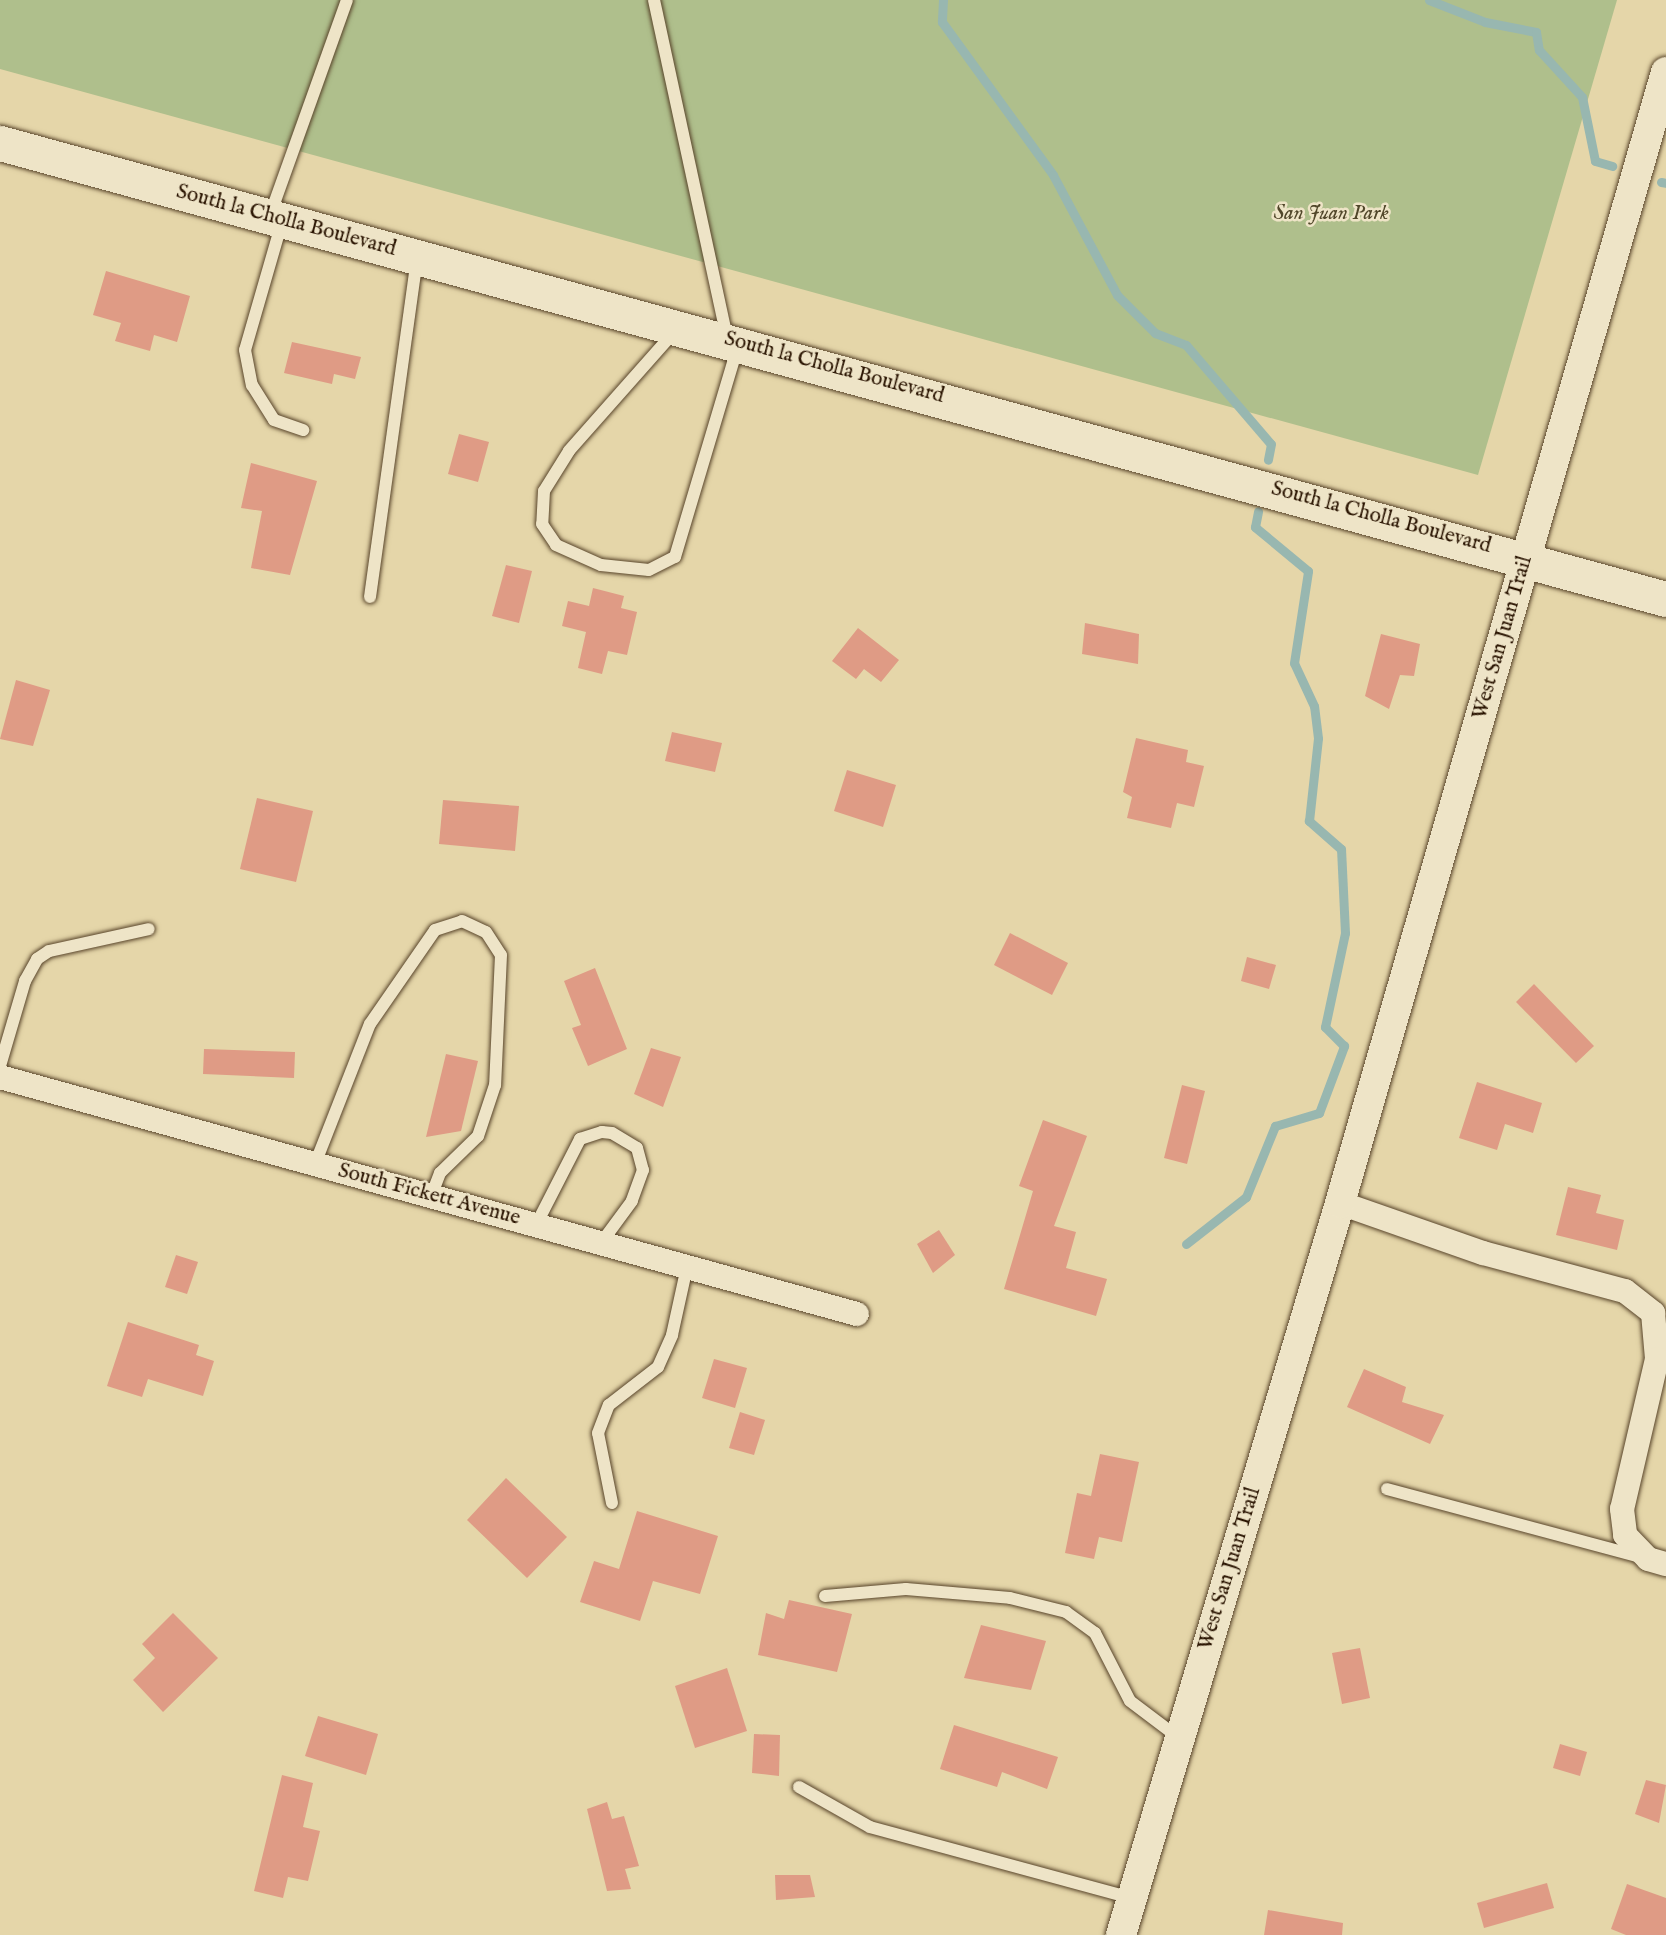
<!DOCTYPE html>
<style>
body{margin:0}
#map{position:relative;width:1666px;height:1935px;overflow:hidden;background:#e5d6a9;font-family:"IM FELL English",serif}
div>[style]{position:absolute}
.green>*{inset:0;background:#afbf8c}
.stream>*{height:9px;margin:-4.5px;padding:0 4.5px;transform-origin:4.5px;border-radius:4.5px;background:#98b7b0}
.building>*{inset:0;background:#df9b85}
.roads{filter:drop-shadow(0 0 2px #58442a) drop-shadow(0 0 2px #58442a)}
.service>*{height:12px;margin:-6px;padding:0 6px;transform-origin:6px;border-radius:6px;background:#eee4c7}
.minor>*{height:24px;margin:-12px;padding:0 12px;transform-origin:12px;border-radius:12px;background:#eee4c7}
.tertiary>*{height:30px;margin:-15px;padding:0 15px;transform-origin:15px;border-radius:15px;background:#eee4c7}
.secondary>*{height:35px;margin:-17.5px;padding:0 17.5px;transform-origin:17.5px;border-radius:17.5px;background:#eee4c7}
span{translate:-50% -50%;white-space:nowrap;text-align:center;line-height:1.15;-webkit-text-stroke:5px #eee4c7;paint-order:stroke}
.park-label{font-size:21px;color:#51472a;font-style:italic}
.street-label{font-size:21px;color:#291300}
</style>
<div id="map">
<div class="green">
<div style="clip-path:polygon(0 0,1617px 0,1478px 475px,0 69px)"></div>
</div>
<div class="stream">
<div style="left:943px;top:0;width:22px;rotate:93deg"></div>
<div style="left:942px;top:22px;width:189px;rotate:54deg"></div>
<div style="left:1053px;top:175px;width:136px;rotate:61.9deg"></div>
<div style="left:1117px;top:295px;width:54px;rotate:45deg"></div>
<div style="left:1155px;top:333px;width:33px;rotate:21deg"></div>
<div style="left:1186px;top:345px;width:130px;rotate:49.4deg"></div>
<div style="left:1271px;top:444px;width:16px;rotate:101deg"></div>
<div style="left:1429px;top:0;width:60px;rotate:21.4deg"></div>
<div style="left:1485px;top:22px;width:52px;rotate:11.1deg"></div>
<div style="left:1536px;top:32px;width:18px;rotate:81deg"></div>
<div style="left:1539px;top:50px;width:64px;rotate:47.5deg"></div>
<div style="left:1582px;top:97px;width:65px;rotate:78.5deg"></div>
<div style="left:1595px;top:161px;width:18px;rotate:16deg"></div>
<div style="left:1661px;top:182px;width:5px;rotate:11deg"></div>
<div style="left:1186px;top:1244px;width:76px;rotate:-38.1deg"></div>
<div style="left:1246px;top:1197px;width:77px;rotate:-67.8deg"></div>
<div style="left:1275px;top:1126px;width:46px;rotate:-16.5deg"></div>
<div style="left:1319px;top:1113px;width:72px;rotate:-69.5deg"></div>
<div style="left:1344px;top:1046px;width:27px;rotate:-135deg"></div>
<div style="left:1325px;top:1027px;width:96px;rotate:-78deg"></div>
<div style="left:1345px;top:933px;width:84px;rotate:-92.7deg"></div>
<div style="left:1341px;top:849px;width:43px;rotate:-138.8deg"></div>
<div style="left:1309px;top:821px;width:83px;rotate:-83.8deg"></div>
<div style="left:1318px;top:738px;width:32px;rotate:-97deg"></div>
<div style="left:1314px;top:706px;width:47px;rotate:-114.9deg"></div>
<div style="left:1294px;top:663px;width:93px;rotate:-81.3deg"></div>
<div style="left:1308px;top:571px;width:69px;rotate:-140.3deg"></div>
<div style="left:1255px;top:527px;width:16px;rotate:-79deg"></div>
</div>
<div class="building">
<div style="clip-path:polygon(106px 271px,190px 296px,177px 342px,154px 335px,150px 351px,115px 341px,121px 323px,93px 315px)"></div>
<div style="clip-path:polygon(292px 342px,361px 357px,355px 379px,334px 374px,332px 384px,284px 373px)"></div>
<div style="clip-path:polygon(459px 434px,489px 442px,478px 482px,448px 474px)"></div>
<div style="clip-path:polygon(251px 463px,317px 481px,290px 575px,251px 568px,262px 511px,241px 508px)"></div>
<div style="clip-path:polygon(506px 565px,532px 571px,519px 623px,492px 616px)"></div>
<div style="clip-path:polygon(593px 588px,624px 596px,621px 608px,637px 612px,627px 655px,608px 651px,602px 674px,578px 668px,586px 632px,562px 626px,568px 601px,589px 606px)"></div>
<div style="clip-path:polygon(1085px 623px,1139px 634px,1138px 664px,1082px 654px)"></div>
<div style="clip-path:polygon(858px 628px,899px 660px,881px 682px,864px 669px,856px 679px,832px 661px)"></div>
<div style="clip-path:polygon(1381px 634px,1420px 644px,1414px 676px,1400px 675px,1389px 709px,1365px 696px)"></div>
<div style="clip-path:polygon(16px 680px,50px 690px,33px 746px,0 739px)"></div>
<div style="clip-path:polygon(672px 732px,722px 743px,715px 772px,665px 761px)"></div>
<div style="clip-path:polygon(1136px 738px,1188px 750px,1186px 762px,1204px 766px,1194px 807px,1177px 803px,1171px 828px,1127px 818px,1132px 797px,1123px 792px)"></div>
<div style="clip-path:polygon(847px 770px,896px 785px,883px 827px,834px 811px)"></div>
<div style="clip-path:polygon(257px 798px,313px 811px,296px 882px,240px 869px)"></div>
<div style="clip-path:polygon(443px 800px,519px 806px,515px 851px,439px 844px)"></div>
<div style="clip-path:polygon(1010px 933px,1068px 963px,1052px 995px,994px 965px)"></div>
<div style="clip-path:polygon(1247px 957px,1276px 965px,1269px 989px,1241px 981px)"></div>
<div style="clip-path:polygon(595px 968px,627px 1049px,588px 1066px,572px 1028px,581px 1025px,564px 981px)"></div>
<div style="clip-path:polygon(1534px 984px,1594px 1046px,1576px 1063px,1516px 1002px)"></div>
<div style="clip-path:polygon(651px 1048px,681px 1057px,663px 1107px,634px 1094px)"></div>
<div style="clip-path:polygon(204px 1049px,295px 1052px,294px 1078px,203px 1074px)"></div>
<div style="clip-path:polygon(446px 1054px,478px 1061px,461px 1131px,426px 1137px)"></div>
<div style="clip-path:polygon(1477px 1082px,1542px 1103px,1533px 1133px,1505px 1124px,1497px 1150px,1459px 1138px)"></div>
<div style="clip-path:polygon(1182px 1085px,1205px 1091px,1187px 1164px,1164px 1158px)"></div>
<div style="clip-path:polygon(1043px 1120px,1087px 1136px,1054px 1226px,1076px 1232px,1066px 1268px,1107px 1279px,1096px 1316px,1004px 1289px,1033px 1191px,1019px 1186px)"></div>
<div style="clip-path:polygon(1568px 1187px,1601px 1195px,1596px 1213px,1624px 1220px,1617px 1250px,1556px 1235px)"></div>
<div style="clip-path:polygon(939px 1230px,955px 1255px,933px 1273px,917px 1244px)"></div>
<div style="clip-path:polygon(176px 1255px,198px 1262px,187px 1294px,165px 1287px)"></div>
<div style="clip-path:polygon(128px 1322px,199px 1345px,196px 1355px,214px 1361px,203px 1396px,148px 1379px,142px 1397px,107px 1386px)"></div>
<div style="clip-path:polygon(714px 1359px,747px 1368px,735px 1408px,702px 1398px)"></div>
<div style="clip-path:polygon(1364px 1369px,1406px 1387px,1402px 1402px,1444px 1415px,1430px 1444px,1347px 1407px)"></div>
<div style="clip-path:polygon(740px 1412px,765px 1420px,754px 1455px,729px 1448px)"></div>
<div style="clip-path:polygon(1100px 1454px,1139px 1462px,1122px 1542px,1099px 1537px,1094px 1559px,1065px 1553px,1077px 1493px,1091px 1496px)"></div>
<div style="clip-path:polygon(506px 1478px,567px 1537px,527px 1578px,467px 1520px)"></div>
<div style="clip-path:polygon(637px 1511px,718px 1536px,700px 1594px,653px 1581px,640px 1621px,580px 1602px,594px 1561px,619px 1569px)"></div>
<div style="clip-path:polygon(789px 1600px,852px 1614px,837px 1672px,758px 1655px,766px 1613px,784px 1619px)"></div>
<div style="clip-path:polygon(173px 1613px,218px 1658px,163px 1712px,133px 1680px,155px 1658px,142px 1644px)"></div>
<div style="clip-path:polygon(981px 1625px,1046px 1641px,1031px 1690px,964px 1678px)"></div>
<div style="clip-path:polygon(1360px 1648px,1370px 1698px,1342px 1704px,1332px 1653px)"></div>
<div style="clip-path:polygon(727px 1668px,747px 1731px,695px 1748px,675px 1686px)"></div>
<div style="clip-path:polygon(318px 1716px,378px 1734px,366px 1775px,305px 1756px)"></div>
<div style="clip-path:polygon(954px 1725px,1058px 1757px,1047px 1789px,1002px 1772px,997px 1787px,940px 1769px)"></div>
<div style="clip-path:polygon(754px 1734px,780px 1735px,779px 1776px,752px 1773px)"></div>
<div style="clip-path:polygon(1560px 1744px,1587px 1752px,1580px 1776px,1553px 1768px)"></div>
<div style="clip-path:polygon(282px 1775px,313px 1783px,303px 1827px,320px 1831px,308px 1881px,288px 1877px,283px 1898px,254px 1891px)"></div>
<div style="clip-path:polygon(1646px 1780px,1666px 1785px,1659px 1823px,1635px 1814px)"></div>
<div style="clip-path:polygon(607px 1802px,612px 1819px,624px 1816px,639px 1866px,625px 1869px,631px 1889px,607px 1891px,587px 1809px)"></div>
<div style="clip-path:polygon(775px 1875px,810px 1875px,815px 1897px,776px 1900px)"></div>
<div style="clip-path:polygon(1547px 1883px,1554px 1908px,1484px 1928px,1477px 1903px)"></div>
<div style="clip-path:polygon(1627px 1884px,1666px 1898px,1666px 1935px,1626px 1935px,1611px 1929px)"></div>
<div style="clip-path:polygon(1268px 1910px,1343px 1923px,1342px 1935px,1264px 1935px)"></div>
</div>
<div class="roads">
<div class="service">
<div style="left:654px;top:0;width:346px;rotate:77.8deg"></div>
<div style="left:270px;top:215px;width:228px;rotate:-70.3deg"></div>
<div style="left:282px;top:222px;width:133px;rotate:106.1deg"></div>
<div style="left:245px;top:350px;width:36px;rotate:79deg"></div>
<div style="left:252px;top:385px;width:41px;rotate:57.8deg"></div>
<div style="left:274px;top:420px;width:31px;rotate:19deg"></div>
<div style="left:675px;top:331px;width:160px;rotate:131.5deg"></div>
<div style="left:569px;top:451px;width:47px;rotate:122deg"></div>
<div style="left:544px;top:491px;width:33px;rotate:93deg"></div>
<div style="left:542px;top:524px;width:25px;rotate:56deg"></div>
<div style="left:556px;top:545px;width:49px;rotate:24deg"></div>
<div style="left:601px;top:565px;width:48px;rotate:5.9deg"></div>
<div style="left:649px;top:570px;width:29px;rotate:-27deg"></div>
<div style="left:675px;top:557px;width:220px;rotate:-73.4deg"></div>
<div style="left:370px;top:597px;width:342px;rotate:-82.1deg"></div>
<div style="left:0;top:1066px;width:89px;rotate:-73.6deg"></div>
<div style="left:25px;top:981px;width:25px;rotate:-61deg"></div>
<div style="left:37px;top:959px;width:14px;rotate:-34deg"></div>
<div style="left:49px;top:951px;width:102px;rotate:-12.4deg"></div>
<div style="left:315px;top:1164px;width:150px;rotate:-68.6deg"></div>
<div style="left:370px;top:1024px;width:114px;rotate:-55.3deg"></div>
<div style="left:435px;top:930px;width:28px;rotate:-18deg"></div>
<div style="left:462px;top:921px;width:26px;rotate:25deg"></div>
<div style="left:486px;top:932px;width:27px;rotate:57deg"></div>
<div style="left:501px;top:955px;width:130px;rotate:92.6deg"></div>
<div style="left:495px;top:1085px;width:54px;rotate:108.4deg"></div>
<div style="left:478px;top:1136px;width:53px;rotate:135.8deg"></div>
<div style="left:440px;top:1173px;width:25px;rotate:111deg"></div>
<div style="left:536px;top:1225px;width:97px;rotate:-62.9deg"></div>
<div style="left:580px;top:1139px;width:23px;rotate:-18deg"></div>
<div style="left:602px;top:1132px;width:10px;rotate:6deg"></div>
<div style="left:612px;top:1133px;width:29px;rotate:31deg"></div>
<div style="left:637px;top:1148px;width:23px;rotate:75deg"></div>
<div style="left:643px;top:1170px;width:33px;rotate:110deg"></div>
<div style="left:632px;top:1201px;width:52px;rotate:126.4deg"></div>
<div style="left:1387px;top:1489px;width:263px;rotate:15deg"></div>
<div style="left:612px;top:1503px;width:71px;rotate:-101.3deg"></div>
<div style="left:598px;top:1433px;width:30px;rotate:-69deg"></div>
<div style="left:609px;top:1405px;width:62px;rotate:-37.8deg"></div>
<div style="left:658px;top:1367px;width:35px;rotate:-66deg"></div>
<div style="left:672px;top:1335px;width:70px;rotate:-77.6deg"></div>
<div style="left:825px;top:1596px;width:81px;rotate:-4.9deg"></div>
<div style="left:906px;top:1589px;width:104px;rotate:4.9deg"></div>
<div style="left:1010px;top:1598px;width:58px;rotate:14deg"></div>
<div style="left:1066px;top:1612px;width:36px;rotate:36deg"></div>
<div style="left:1095px;top:1633px;width:76px;rotate:62.8deg"></div>
<div style="left:1130px;top:1701px;width:61px;rotate:37.1deg"></div>
<div style="left:799px;top:1787px;width:81px;rotate:29.4deg"></div>
<div style="left:870px;top:1827px;width:270px;rotate:15.2deg"></div>
</div>
<div class="minor">
<div style="left:0;top:1077px;width:889px;rotate:15.46deg"></div>
<div style="left:1340px;top:1203px;width:151px;rotate:19.3deg"></div>
<div style="left:1483px;top:1253px;width:147px;rotate:15deg"></div>
<div style="left:1625px;top:1291px;width:36px;rotate:38deg"></div>
<div style="left:1653px;top:1313px;width:46px;rotate:85deg"></div>
<div style="left:1657px;top:1359px;width:154px;rotate:103.1deg"></div>
<div style="left:1622px;top:1509px;width:26px;rotate:83deg"></div>
<div style="left:1625px;top:1535px;width:33px;rotate:46deg"></div>
<div style="left:1648px;top:1559px;width:19px;rotate:16deg"></div>
</div>
<div class="tertiary">
<div style="left:1121px;top:1935px;width:764px;rotate:-73.34deg"></div>
<div style="left:1340px;top:1203px;width:1177px;rotate:-73.92deg"></div>
</div>
<div class="secondary">
<div style="left:0;top:143px;width:1727px;rotate:15.31deg"></div>
</div>
</div>
<div class="park-label">
<span style="left:1331px;top:214px">San Juan Park</span>
</div>
<div class="street-label">
<span style="left:286px;top:221px;rotate:15deg">South la Cholla Boulevard</span>
<span style="left:834px;top:368px;rotate:15deg">South la Cholla Boulevard</span>
<span style="left:1381px;top:518px;rotate:15deg">South la Cholla Boulevard</span>
<span style="left:1503px;top:638px;rotate:-74deg">West San Juan Trail</span>
<span style="left:429px;top:1195px;rotate:15deg">South Fickett Avenue</span>
<span style="left:1230px;top:1569px;rotate:-73deg">West San Juan Trail</span>
</div>
</div>
